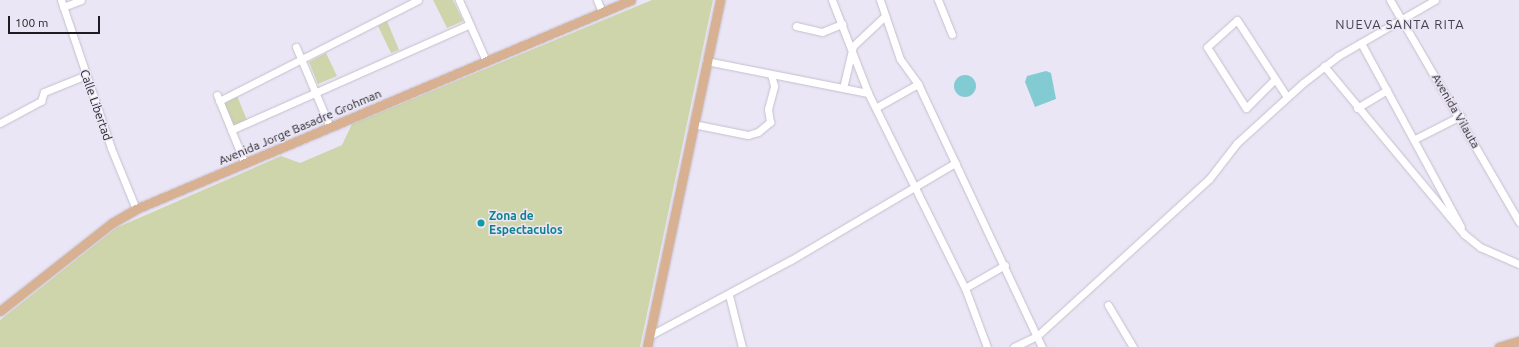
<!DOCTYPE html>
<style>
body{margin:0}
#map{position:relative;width:1519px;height:347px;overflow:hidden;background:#ebe6f5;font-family:Ubuntu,sans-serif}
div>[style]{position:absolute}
.green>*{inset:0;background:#cfd5aa}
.water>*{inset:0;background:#83cbd3}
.round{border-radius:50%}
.roads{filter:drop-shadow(0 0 1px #c4bfcd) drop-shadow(0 0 1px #c4bfcd)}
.minor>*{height:7px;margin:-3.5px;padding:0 3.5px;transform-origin:3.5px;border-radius:3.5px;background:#fff}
.major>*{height:9px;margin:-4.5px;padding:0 4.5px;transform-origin:4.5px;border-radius:4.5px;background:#d8b192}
.dots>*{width:11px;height:11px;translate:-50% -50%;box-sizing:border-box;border:2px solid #ebe6f5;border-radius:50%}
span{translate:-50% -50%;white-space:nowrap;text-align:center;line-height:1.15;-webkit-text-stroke:3px #ebe6f5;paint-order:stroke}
.street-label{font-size:12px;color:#1e1c21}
.culture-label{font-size:12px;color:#0d838f;font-weight:700}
.left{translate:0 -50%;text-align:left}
.neighbourhood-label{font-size:13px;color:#46424d;letter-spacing:1px}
.scale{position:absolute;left:8px;top:16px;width:92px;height:18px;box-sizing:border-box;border:2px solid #1e1c21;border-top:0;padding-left:5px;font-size:12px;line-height:14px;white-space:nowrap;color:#1e1c21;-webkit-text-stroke:3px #ebe6f5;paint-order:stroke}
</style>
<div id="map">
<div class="green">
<div style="clip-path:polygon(433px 0,453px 0,463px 21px,447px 28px)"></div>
<div style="clip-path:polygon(652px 0,713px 0,640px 347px,0 347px,0 320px,116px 228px,281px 156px,300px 163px,342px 145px,352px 124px)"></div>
<div style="clip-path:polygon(387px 21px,399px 50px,391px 53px,378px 26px)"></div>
<div style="clip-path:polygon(326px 53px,337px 76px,318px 84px,309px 62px)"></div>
<div style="clip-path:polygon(237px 96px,247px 120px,234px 126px,223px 102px)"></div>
</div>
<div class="water">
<div style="clip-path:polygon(1046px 71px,1051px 73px,1056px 99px,1035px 107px,1025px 82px,1027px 76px)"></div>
<div class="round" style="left:954px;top:75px;width:22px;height:22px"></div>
</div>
<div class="roads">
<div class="minor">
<div style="left:61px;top:0;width:156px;rotate:71.3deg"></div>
<div style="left:111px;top:148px;width:66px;rotate:67.7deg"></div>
<div style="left:459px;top:0;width:67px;rotate:66.1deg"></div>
<div style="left:597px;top:0;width:13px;rotate:67deg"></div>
<div style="left:832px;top:0;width:100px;rotate:68.8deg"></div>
<div style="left:868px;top:93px;width:218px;rotate:63.6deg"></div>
<div style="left:965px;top:288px;width:63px;rotate:69.6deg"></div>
<div style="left:880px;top:0;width:62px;rotate:71.3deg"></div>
<div style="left:900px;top:59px;width:31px;rotate:54deg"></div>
<div style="left:918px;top:84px;width:291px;rotate:64.8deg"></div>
<div style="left:938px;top:0;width:37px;rotate:68deg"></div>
<div style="left:1390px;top:0;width:257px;rotate:59.8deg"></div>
<div style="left:63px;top:7px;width:19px;rotate:-21deg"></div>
<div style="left:796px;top:26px;width:27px;rotate:13deg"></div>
<div style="left:822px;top:32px;width:22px;rotate:-22deg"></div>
<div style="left:1361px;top:43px;width:209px;rotate:61.5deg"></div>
<div style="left:296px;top:47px;width:87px;rotate:67deg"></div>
<div style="left:706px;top:61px;width:165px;rotate:11.2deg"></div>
<div style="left:1324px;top:66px;width:219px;rotate:50.2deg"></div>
<div style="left:1464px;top:234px;width:21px;rotate:39deg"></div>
<div style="left:1480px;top:247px;width:43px;rotate:23.6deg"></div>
<div style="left:1275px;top:79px;width:41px;rotate:135deg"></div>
<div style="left:1246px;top:108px;width:72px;rotate:-122.6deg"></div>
<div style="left:1207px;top:47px;width:40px;rotate:-42deg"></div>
<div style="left:1237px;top:20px;width:92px;rotate:57deg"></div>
<div style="left:843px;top:88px;width:43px;rotate:-76.6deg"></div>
<div style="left:853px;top:46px;width:44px;rotate:-43.2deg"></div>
<div style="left:217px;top:95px;width:74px;rotate:67.9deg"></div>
<div style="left:219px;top:101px;width:223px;rotate:-26.9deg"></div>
<div style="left:877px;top:107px;width:47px;rotate:-29.3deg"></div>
<div style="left:1357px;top:108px;width:35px;rotate:-31deg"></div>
<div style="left:0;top:123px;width:47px;rotate:-28.2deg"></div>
<div style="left:41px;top:101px;width:9px;rotate:-72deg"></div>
<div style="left:44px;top:92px;width:45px;rotate:-22deg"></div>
<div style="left:693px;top:124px;width:56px;rotate:11.3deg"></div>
<div style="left:748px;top:135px;width:10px;rotate:-17deg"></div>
<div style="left:758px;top:132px;width:16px;rotate:-40deg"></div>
<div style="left:770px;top:122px;width:13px;rotate:-99deg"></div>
<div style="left:768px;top:109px;width:24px;rotate:-75deg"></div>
<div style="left:774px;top:86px;width:12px;rotate:-104deg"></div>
<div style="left:231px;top:130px;width:261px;rotate:-23.9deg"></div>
<div style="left:1415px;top:139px;width:51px;rotate:-27.1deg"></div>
<div style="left:965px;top:288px;width:46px;rotate:-29.9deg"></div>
<div style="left:729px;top:295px;width:54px;rotate:76deg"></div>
<div style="left:1108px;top:305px;width:49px;rotate:59.2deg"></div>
<div style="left:649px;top:336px;width:161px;rotate:-28.2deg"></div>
<div style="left:791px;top:260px;width:191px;rotate:-30.6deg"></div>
<div style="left:1014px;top:347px;width:25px;rotate:-26deg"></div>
<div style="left:1037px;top:336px;width:233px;rotate:-42.4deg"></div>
<div style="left:1209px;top:179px;width:46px;rotate:-52.1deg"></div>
<div style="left:1237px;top:143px;width:89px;rotate:-42.3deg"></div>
<div style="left:1303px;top:83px;width:44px;rotate:-37.6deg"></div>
<div style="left:1338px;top:56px;width:112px;rotate:-30deg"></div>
</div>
<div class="major">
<div style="left:0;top:311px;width:142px;rotate:-38.2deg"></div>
<div style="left:112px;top:223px;width:28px;rotate:-30deg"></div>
<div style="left:136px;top:209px;width:537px;rotate:-22.89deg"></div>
<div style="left:647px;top:347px;width:355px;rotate:-78.1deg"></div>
<div style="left:1499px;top:347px;width:21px;rotate:-17deg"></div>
</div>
</div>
<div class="dots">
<div style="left:481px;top:223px;background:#0f9aa8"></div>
</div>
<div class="street-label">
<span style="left:96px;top:105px;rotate:71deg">Calle Libertad</span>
<span style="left:1456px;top:111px;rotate:60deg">Avenida Vilauta</span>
<span style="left:300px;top:127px;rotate:-23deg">Avenida Jorge Basadre Grohman</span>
</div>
<div class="culture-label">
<span class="left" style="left:489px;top:223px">Zona de<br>Espectaculos</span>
</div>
<div class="neighbourhood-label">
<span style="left:1400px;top:24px">NUEVA SANTA RITA</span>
</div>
<div class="scale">100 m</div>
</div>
